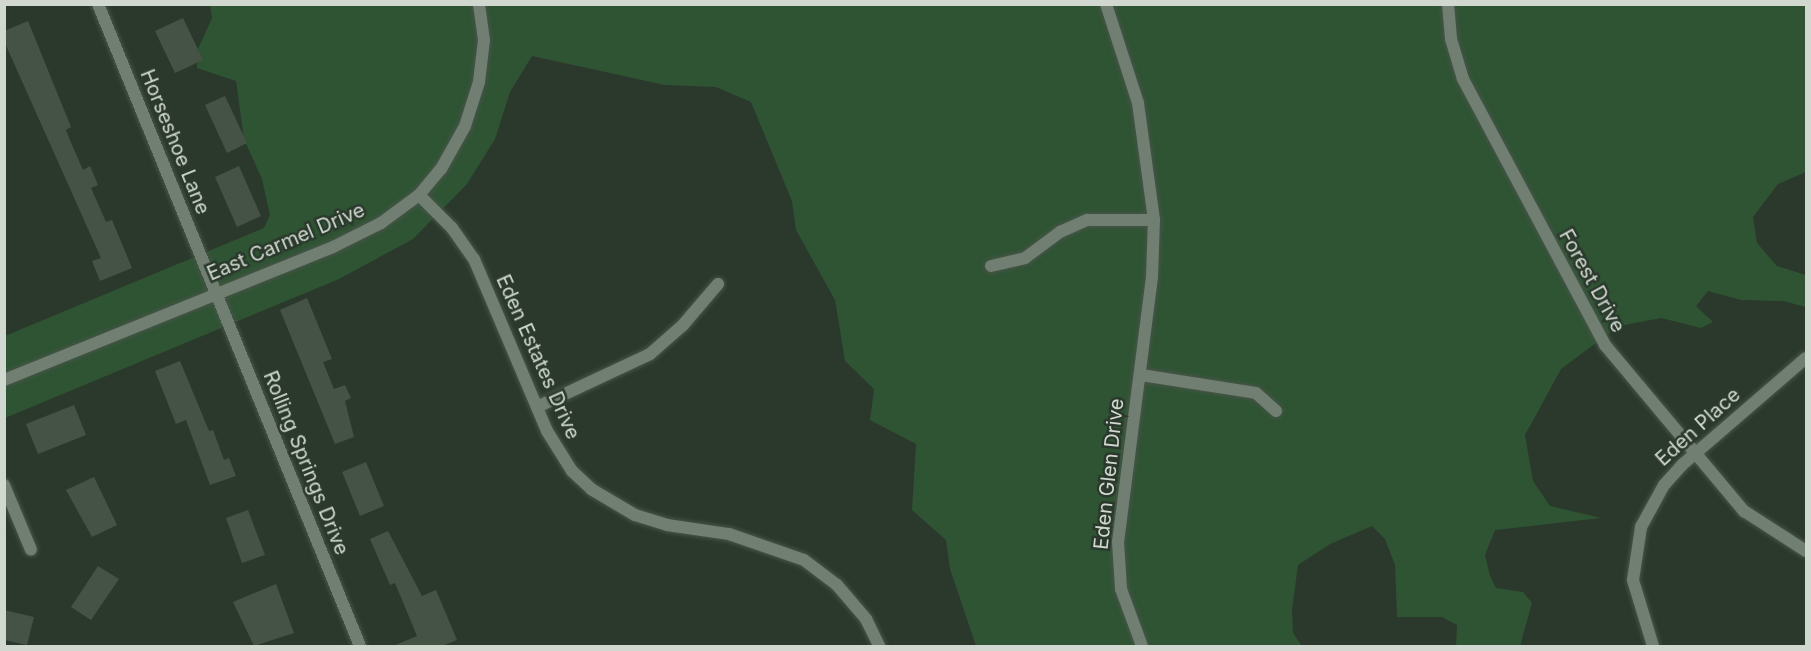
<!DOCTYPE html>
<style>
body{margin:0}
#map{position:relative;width:1811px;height:651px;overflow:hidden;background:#2b392c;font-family:Inter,sans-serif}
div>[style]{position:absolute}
.green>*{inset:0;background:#2e5433}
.building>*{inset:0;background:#445345}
.roads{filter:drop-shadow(0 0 2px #485449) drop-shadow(0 0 2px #485449)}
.minor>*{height:12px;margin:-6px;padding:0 6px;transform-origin:6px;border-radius:6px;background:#707f71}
.tertiary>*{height:12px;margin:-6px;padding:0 6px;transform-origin:6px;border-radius:6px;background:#707f71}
span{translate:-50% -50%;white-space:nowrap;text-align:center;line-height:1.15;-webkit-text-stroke:5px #2b392c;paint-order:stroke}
.street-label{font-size:20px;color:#d0d8d0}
.frame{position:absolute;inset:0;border:6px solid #d0d8d0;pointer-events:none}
</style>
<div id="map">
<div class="green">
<div style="clip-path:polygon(210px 5px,1806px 5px,1806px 172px,1778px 184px,1753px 217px,1757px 243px,1777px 266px,1806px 275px,1806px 307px,1783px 301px,1741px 300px,1708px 291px,1696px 306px,1713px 322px,1701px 328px,1661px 318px,1619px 326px,1561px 369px,1525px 435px,1533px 481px,1550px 506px,1601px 518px,1495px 530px,1485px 555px,1490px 576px,1496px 588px,1523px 592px,1532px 603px,1520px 646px,1456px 646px,1457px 625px,1442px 617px,1397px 617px,1395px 565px,1385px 539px,1372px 526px,1330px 544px,1298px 565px,1292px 610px,1293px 633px,1302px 646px,976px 646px,950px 569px,946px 540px,912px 510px,916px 444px,870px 420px,874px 389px,845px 361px,835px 300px,796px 230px,792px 201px,751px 102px,716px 87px,665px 85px,532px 56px,510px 92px,495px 139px,467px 184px,413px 239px,339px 279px,5px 418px,5px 336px,264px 228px,270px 215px,262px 179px,244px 139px,236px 81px,197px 68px,198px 49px,212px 18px)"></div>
</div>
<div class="building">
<div style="clip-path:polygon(183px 18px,203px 60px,175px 73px,155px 31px)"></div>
<div style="clip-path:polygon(28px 21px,71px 127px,66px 130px,69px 138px,83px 170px,90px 166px,98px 185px,91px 188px,106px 222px,112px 220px,132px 268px,100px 281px,92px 261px,101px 258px,4px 41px,4px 31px)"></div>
<div style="clip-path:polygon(225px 96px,247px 143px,227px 153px,205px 105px)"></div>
<div style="clip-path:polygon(239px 166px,261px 216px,237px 227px,215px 177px)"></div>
<div style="clip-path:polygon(307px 298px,332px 359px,323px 362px,334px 389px,345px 385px,351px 398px,345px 401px,354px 437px,335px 444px,280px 310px)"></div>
<div style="clip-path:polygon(180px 361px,209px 431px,213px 430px,224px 460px,229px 458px,236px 476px,210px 485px,186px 420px,176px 424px,155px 371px)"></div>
<div style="clip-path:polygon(74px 405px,86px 435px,38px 454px,26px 424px)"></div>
<div style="clip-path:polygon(366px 462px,384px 506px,360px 516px,342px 472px)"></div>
<div style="clip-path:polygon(94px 477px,117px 525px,92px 537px,66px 490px)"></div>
<div style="clip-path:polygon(248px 510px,265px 555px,242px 563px,226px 518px)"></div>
<div style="clip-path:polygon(388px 531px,422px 596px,436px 590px,457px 640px,442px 646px,393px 646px,417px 636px,395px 583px,390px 585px,370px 539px)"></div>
<div style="clip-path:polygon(98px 566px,119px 579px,91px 620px,71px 607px)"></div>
<div style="clip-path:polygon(276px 584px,294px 633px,254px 646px,233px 602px)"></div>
<div style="clip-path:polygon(4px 610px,34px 617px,27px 645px,4px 640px)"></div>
</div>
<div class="roads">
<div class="minor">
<div style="left:98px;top:4px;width:693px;rotate:67.8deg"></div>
<div style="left:1106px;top:4px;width:104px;rotate:72.1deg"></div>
<div style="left:1138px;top:103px;width:118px;rotate:82.2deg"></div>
<div style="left:1154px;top:220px;width:57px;rotate:92deg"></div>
<div style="left:1152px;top:277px;width:267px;rotate:97.3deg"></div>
<div style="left:1118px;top:542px;width:47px;rotate:86.3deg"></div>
<div style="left:1121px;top:589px;width:61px;rotate:69.8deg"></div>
<div style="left:1448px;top:4px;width:35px;rotate:85deg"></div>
<div style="left:1451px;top:39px;width:42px;rotate:73.3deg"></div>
<div style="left:1463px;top:79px;width:302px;rotate:61.9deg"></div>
<div style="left:1605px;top:345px;width:217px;rotate:50.1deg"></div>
<div style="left:1744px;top:511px;width:74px;rotate:32.8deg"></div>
<div style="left:419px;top:195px;width:47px;rotate:45deg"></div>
<div style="left:452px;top:228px;width:38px;rotate:55deg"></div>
<div style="left:474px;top:259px;width:187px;rotate:67deg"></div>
<div style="left:547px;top:431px;width:47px;rotate:58deg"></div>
<div style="left:572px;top:471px;width:26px;rotate:43deg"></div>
<div style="left:591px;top:489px;width:51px;rotate:30.6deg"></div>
<div style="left:635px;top:515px;width:34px;rotate:17deg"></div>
<div style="left:667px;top:525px;width:63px;rotate:8.3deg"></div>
<div style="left:729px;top:534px;width:79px;rotate:19.1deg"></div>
<div style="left:804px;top:560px;width:41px;rotate:37.1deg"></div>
<div style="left:837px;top:585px;width:45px;rotate:49.5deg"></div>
<div style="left:866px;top:619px;width:30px;rotate:64deg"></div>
<div style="left:991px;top:266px;width:35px;rotate:-13deg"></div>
<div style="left:1025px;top:258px;width:44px;rotate:-36.6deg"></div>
<div style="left:1060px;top:232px;width:30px;rotate:-24deg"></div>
<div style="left:1087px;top:220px;width:67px"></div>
<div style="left:1141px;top:375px;width:116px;rotate:8.9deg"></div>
<div style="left:1256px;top:393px;width:27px;rotate:42deg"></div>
<div style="left:537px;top:407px;width:125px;rotate:-25.1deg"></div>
<div style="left:650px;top:354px;width:44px;rotate:-41.3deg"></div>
<div style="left:683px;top:325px;width:54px;rotate:-49.5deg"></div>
<div style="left:4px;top:485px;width:70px;rotate:67.4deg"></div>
<div style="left:1653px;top:646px;width:69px;rotate:-106.9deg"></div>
<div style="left:1633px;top:580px;width:54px;rotate:-81.4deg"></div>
<div style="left:1641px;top:527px;width:48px;rotate:-61.3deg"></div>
<div style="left:1664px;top:485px;width:28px;rotate:-48deg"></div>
<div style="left:1683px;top:464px;width:162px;rotate:-40.8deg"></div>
</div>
<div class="tertiary">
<div style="left:4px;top:380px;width:355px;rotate:-22deg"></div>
<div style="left:333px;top:247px;width:54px;rotate:-26.6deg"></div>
<div style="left:381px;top:223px;width:47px;rotate:-36.4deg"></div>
<div style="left:419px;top:195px;width:34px;rotate:-50deg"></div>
<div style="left:441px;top:169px;width:49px;rotate:-60.8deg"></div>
<div style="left:465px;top:126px;width:46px;rotate:-72.3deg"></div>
<div style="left:479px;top:82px;width:42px;rotate:-83.2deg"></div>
<div style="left:484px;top:40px;width:36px;rotate:-98deg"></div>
</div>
</div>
<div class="street-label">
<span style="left:175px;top:142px;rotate:68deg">Horseshoe Lane</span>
<span style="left:286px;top:242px;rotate:-23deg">East Carmel Drive</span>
<span style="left:1592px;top:281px;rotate:61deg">Forest Drive</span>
<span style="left:538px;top:357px;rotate:66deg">Eden Estates Drive</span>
<span style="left:1698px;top:427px;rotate:-42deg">Eden Place</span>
<span style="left:306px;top:463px;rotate:68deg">Rolling Springs Drive</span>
<span style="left:1109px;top:474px;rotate:-84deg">Eden Glen Drive</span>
</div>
<div class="frame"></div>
</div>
